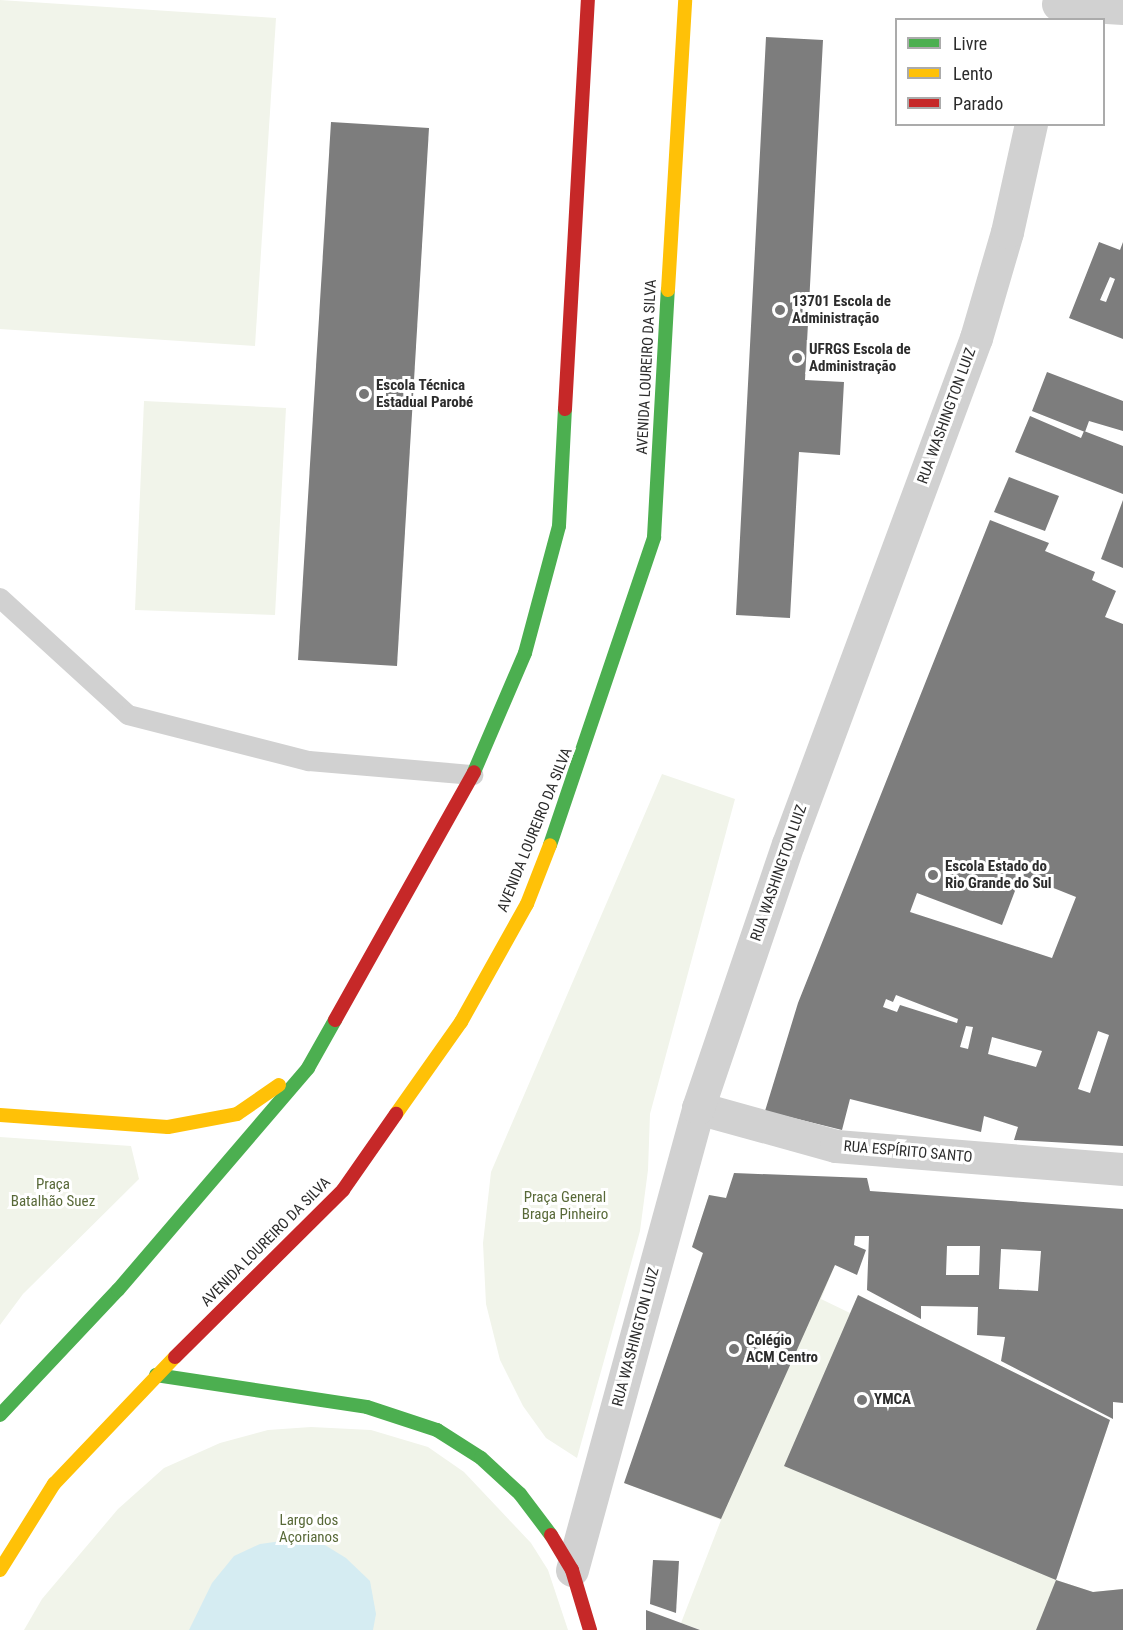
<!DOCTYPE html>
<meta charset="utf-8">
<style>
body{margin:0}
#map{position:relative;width:1123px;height:1630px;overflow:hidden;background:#fff;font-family:"Roboto Condensed",sans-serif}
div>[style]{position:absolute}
.green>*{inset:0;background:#f1f4ea}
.water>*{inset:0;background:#d5ecf2}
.building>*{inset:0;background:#7d7d7d}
.lane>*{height:20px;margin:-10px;padding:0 10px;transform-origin:10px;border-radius:10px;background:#d1d1d1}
.street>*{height:33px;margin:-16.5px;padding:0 16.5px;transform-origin:16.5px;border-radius:16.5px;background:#d1d1d1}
.fast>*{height:14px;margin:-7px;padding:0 7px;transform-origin:7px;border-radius:7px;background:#4caf50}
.slow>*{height:14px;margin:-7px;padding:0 7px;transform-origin:7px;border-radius:7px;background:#ffc107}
.jam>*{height:14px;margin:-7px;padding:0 7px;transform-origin:7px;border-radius:7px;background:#c62828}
.dots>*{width:16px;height:16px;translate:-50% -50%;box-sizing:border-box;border:3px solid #fff;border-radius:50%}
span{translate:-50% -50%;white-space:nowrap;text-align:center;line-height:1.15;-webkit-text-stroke:6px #fff;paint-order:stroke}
.poi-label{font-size:15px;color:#2c2c2c;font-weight:700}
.left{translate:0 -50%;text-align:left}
.street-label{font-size:15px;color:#2c2c2c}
.park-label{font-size:15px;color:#586938}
.legend{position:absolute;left:895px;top:18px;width:210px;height:108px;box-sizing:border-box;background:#fff;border:2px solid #ababab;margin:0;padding:8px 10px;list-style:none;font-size:18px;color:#2c2c2c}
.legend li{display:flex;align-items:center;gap:12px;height:30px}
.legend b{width:30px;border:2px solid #ababab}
</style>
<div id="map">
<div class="green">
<div style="clip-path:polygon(0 0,276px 18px,255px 346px,0 329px)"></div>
<div style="clip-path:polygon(144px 401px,286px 408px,275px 615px,135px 610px)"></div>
<div style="clip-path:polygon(662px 774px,735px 799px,650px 1114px,648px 1170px,640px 1231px,577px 1458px,546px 1438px,523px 1406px,500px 1360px,486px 1304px,483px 1243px,491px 1172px)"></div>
<div style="clip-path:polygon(0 1137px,131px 1146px,139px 1179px,23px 1294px,0 1325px)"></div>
<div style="clip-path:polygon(709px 1195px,790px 1208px,846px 1238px,821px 1299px,850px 1313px,858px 1295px,1110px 1420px,1056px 1580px,1093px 1592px,1123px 1589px,1123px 1630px,701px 1630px,681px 1623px,721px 1520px,625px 1483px,703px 1253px,692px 1247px)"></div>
<div style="clip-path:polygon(311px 1427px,371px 1430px,428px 1447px,464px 1472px,531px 1543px,548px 1570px,568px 1630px,24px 1630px,42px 1599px,118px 1509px,164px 1468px,220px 1443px,268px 1430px)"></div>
</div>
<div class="water">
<div style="clip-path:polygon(289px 1540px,320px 1542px,346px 1558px,370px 1581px,376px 1614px,373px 1630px,189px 1630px,212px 1583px,234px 1556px,260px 1544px)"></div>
</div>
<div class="building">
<div style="clip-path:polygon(766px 37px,823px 40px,805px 380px,844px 382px,840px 455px,799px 452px,790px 618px,736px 615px)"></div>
<div style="clip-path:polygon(331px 122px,429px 128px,397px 666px,298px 660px)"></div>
<div style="clip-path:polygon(evenodd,1099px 242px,1120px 250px,1123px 242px,1123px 339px,1069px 318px,1099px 242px,1110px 277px,1115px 279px,1106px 302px,1100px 300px,1110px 277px)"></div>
<div style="clip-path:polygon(1047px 372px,1123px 401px,1123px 431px,1089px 421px,1085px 432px,1032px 411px)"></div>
<div style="clip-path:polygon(1030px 416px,1081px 438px,1084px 431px,1123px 446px,1123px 494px,1015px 452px)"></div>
<div style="clip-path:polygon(1009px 477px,1059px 496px,1045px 531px,994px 512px)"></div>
<div style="clip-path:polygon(1123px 500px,1123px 568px,1101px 559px)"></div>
<div style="clip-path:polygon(evenodd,990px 520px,1049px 543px,1045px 551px,1095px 572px,1092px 580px,1116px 591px,1105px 617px,1123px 624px,1123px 1146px,1014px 1140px,1018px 1127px,984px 1116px,981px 1132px,850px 1099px,842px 1130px,765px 1111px,798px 1003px,990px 520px,1021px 875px,1076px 897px,1052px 958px,910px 912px,917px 893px,1002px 925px,1021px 875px,990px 520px,896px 995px,958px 1019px,957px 1023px,900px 1005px,897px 1012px,883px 1007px,886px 999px,893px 1002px,896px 995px,990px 520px,966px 1026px,973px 1027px,968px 1049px,960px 1047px,966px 1026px,990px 520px,1098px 1031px,1109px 1035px,1090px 1093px,1078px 1089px,1098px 1031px,990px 520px,992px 1037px,1042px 1051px,1036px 1067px,988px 1054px,992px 1037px)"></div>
<div style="clip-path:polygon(evenodd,734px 1173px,867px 1178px,870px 1191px,1123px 1209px,1123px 1403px,1113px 1402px,1113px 1419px,1001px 1361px,1005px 1337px,977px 1335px,978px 1307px,921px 1306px,921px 1319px,867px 1290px,869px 1236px,855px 1236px,854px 1245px,866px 1250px,857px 1275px,835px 1265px,721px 1519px,624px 1483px,703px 1253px,692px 1247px,709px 1195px,726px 1198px,734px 1173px,947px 1246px,980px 1246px,979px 1275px,946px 1275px,947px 1246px,734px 1173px,1001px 1249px,1041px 1251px,1038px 1291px,999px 1289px,1001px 1249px)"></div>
<div style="clip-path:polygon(858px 1295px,1110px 1420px,1056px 1580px,1093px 1592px,1123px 1589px,1123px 1630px,1036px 1630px,1056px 1580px,784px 1466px)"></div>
<div style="clip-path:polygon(653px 1560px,679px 1561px,676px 1613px,650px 1604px)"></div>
<div style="clip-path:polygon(646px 1610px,700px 1630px,646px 1630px)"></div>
</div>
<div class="lane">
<div style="left:0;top:598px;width:173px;rotate:42.4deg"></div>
<div style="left:128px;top:715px;width:187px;rotate:14.3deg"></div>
<div style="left:309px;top:761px;width:165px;rotate:4.9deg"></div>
</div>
<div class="street">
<div style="left:1058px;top:4px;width:65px;rotate:3.5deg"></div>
<div style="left:698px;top:1108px;width:143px;rotate:15.4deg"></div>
<div style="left:836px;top:1146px;width:288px;rotate:4.6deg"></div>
<div style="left:572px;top:1570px;width:479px;rotate:-74.7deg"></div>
<div style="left:698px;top:1108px;width:279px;rotate:-71.2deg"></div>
<div style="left:788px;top:844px;width:540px;rotate:-69.62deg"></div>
<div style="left:976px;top:338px;width:110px;rotate:-73.7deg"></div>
<div style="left:1007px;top:232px;width:111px;rotate:-77.5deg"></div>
</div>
<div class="fast">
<div style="left:474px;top:772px;width:129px;rotate:-66.8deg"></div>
<div style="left:525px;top:653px;width:131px;rotate:-75deg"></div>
<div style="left:559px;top:526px;width:117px;rotate:-87.1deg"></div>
<div style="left:550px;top:845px;width:325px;rotate:-71.3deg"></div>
<div style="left:654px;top:537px;width:247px;rotate:-86.8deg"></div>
<div style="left:156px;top:1375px;width:213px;rotate:8.6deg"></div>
<div style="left:367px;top:1407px;width:74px;rotate:18.2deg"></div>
<div style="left:437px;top:1430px;width:52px;rotate:32.5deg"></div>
<div style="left:481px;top:1458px;width:53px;rotate:42.7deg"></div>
<div style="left:520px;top:1494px;width:51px;rotate:52.9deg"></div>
<div style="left:0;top:1415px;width:172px;rotate:-46.7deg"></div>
<div style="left:118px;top:1290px;width:292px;rotate:-49.4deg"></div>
<div style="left:308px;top:1068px;width:55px;rotate:-60.6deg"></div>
</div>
<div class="slow">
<div style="left:668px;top:290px;width:290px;rotate:-86.6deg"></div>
<div style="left:396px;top:1114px;width:113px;rotate:-54.8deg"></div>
<div style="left:461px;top:1022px;width:135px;rotate:-60.8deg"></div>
<div style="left:527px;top:904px;width:63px;rotate:-68.7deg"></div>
<div style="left:0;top:1115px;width:168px;rotate:4.1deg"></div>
<div style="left:168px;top:1127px;width:70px;rotate:-10.7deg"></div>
<div style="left:237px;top:1114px;width:51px;rotate:-34.6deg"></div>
<div style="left:0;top:1570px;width:102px;rotate:-57.9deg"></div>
<div style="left:54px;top:1484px;width:175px;rotate:-46.4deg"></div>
</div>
<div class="jam">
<div style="left:565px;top:409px;width:410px;rotate:-86.8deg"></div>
<div style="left:335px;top:1020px;width:284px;rotate:-60.7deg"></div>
<div style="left:175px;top:1357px;width:237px;rotate:-44.8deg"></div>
<div style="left:343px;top:1190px;width:93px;rotate:-55.1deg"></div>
<div style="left:551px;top:1535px;width:41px;rotate:59deg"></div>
<div style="left:572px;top:1570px;width:63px;rotate:73.3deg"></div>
</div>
<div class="dots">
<div style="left:780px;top:310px;background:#767676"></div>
<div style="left:797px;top:358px;background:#767676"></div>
<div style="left:364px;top:394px;background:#767676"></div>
<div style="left:933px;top:875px;background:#767676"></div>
<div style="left:734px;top:1349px;background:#767676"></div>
<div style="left:862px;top:1400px;background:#767676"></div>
</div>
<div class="poi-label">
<span class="left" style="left:792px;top:310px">13701 Escola de<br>Administração</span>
<span class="left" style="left:809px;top:358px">UFRGS Escola de<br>Administração</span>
<span class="left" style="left:376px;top:394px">Escola Técnica<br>Estadual Parobé</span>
<span class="left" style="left:945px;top:875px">Escola Estado do<br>Rio Grande do Sul</span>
<span class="left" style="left:746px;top:1349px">Colégio<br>ACM Centro</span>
<span class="left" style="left:874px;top:1400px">YMCA</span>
</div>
<div class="street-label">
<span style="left:647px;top:367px;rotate:-87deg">AVENIDA LOUREIRO DA SILVA</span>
<span style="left:947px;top:416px;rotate:-70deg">RUA WASHINGTON LUIZ</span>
<span style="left:535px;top:830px;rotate:-68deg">AVENIDA LOUREIRO DA SILVA</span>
<span style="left:779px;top:873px;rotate:-71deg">RUA WASHINGTON LUIZ</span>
<span style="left:908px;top:1152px;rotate:5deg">RUA ESPÍRITO SANTO</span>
<span style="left:266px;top:1242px;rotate:-45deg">AVENIDA LOUREIRO DA SILVA</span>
<span style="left:636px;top:1337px;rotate:-75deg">RUA WASHINGTON LUIZ</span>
</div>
<div class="park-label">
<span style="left:53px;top:1193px">Praça<br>Batalhão Suez</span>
<span style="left:565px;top:1206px">Praça General<br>Braga Pinheiro</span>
<span style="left:309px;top:1529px">Largo dos<br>Açorianos</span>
</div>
<ul class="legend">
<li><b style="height:8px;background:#4caf50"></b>Livre</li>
<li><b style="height:8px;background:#ffc107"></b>Lento</li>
<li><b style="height:8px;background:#c62828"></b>Parado</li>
</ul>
</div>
